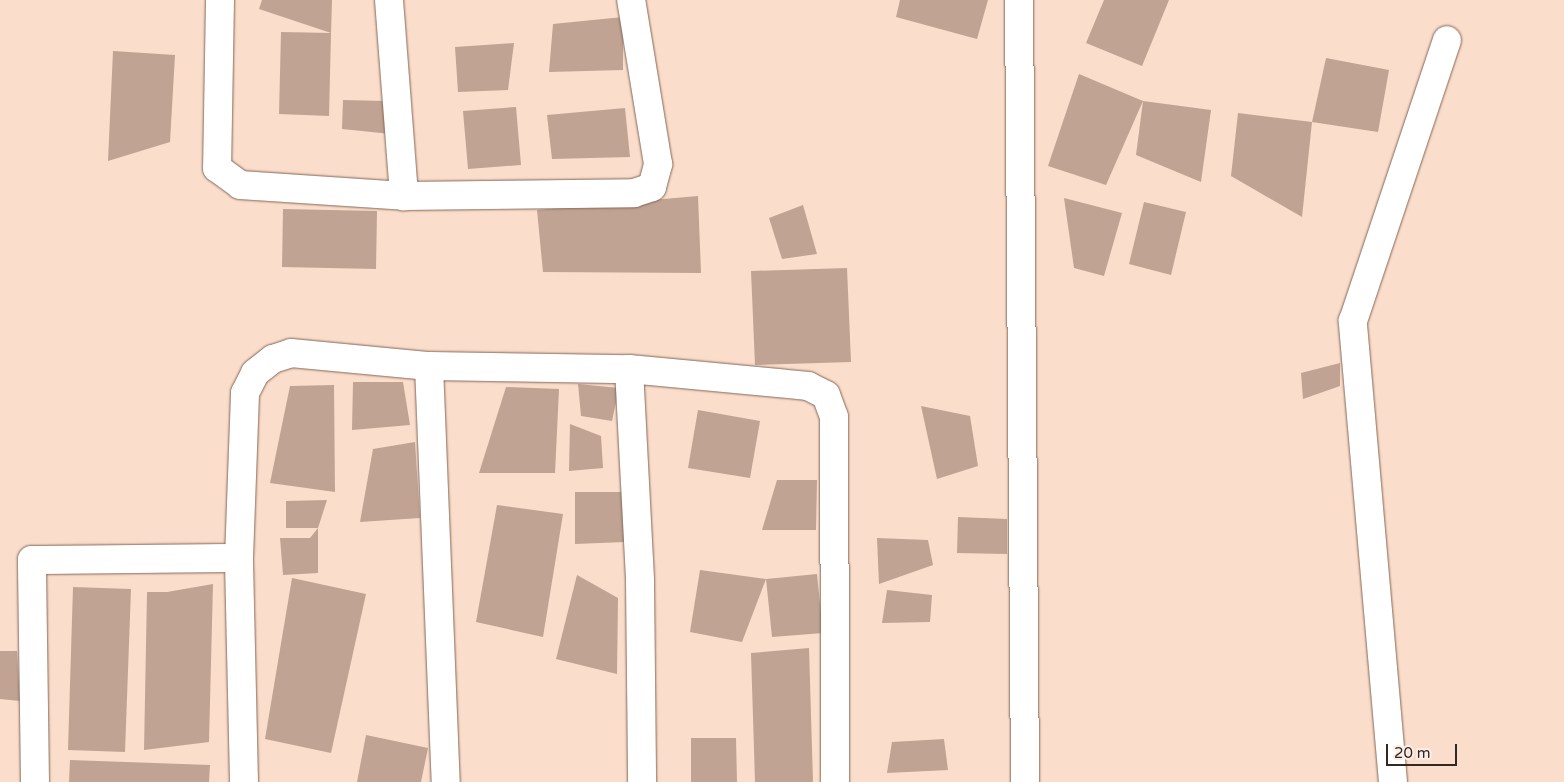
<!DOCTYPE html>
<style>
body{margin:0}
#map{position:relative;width:1564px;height:782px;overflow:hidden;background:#fbddcb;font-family:"Varela Round",sans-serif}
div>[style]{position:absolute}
.building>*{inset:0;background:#c1a393}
.roads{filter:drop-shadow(0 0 1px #826758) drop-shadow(0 0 1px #826758)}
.minor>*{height:28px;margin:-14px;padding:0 14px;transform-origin:14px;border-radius:14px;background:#fff}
span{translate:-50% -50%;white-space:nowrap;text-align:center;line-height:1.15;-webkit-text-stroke:5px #fbeee7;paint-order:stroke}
.scale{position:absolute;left:1386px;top:744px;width:71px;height:22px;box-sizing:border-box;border:2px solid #332721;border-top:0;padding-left:6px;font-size:15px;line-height:18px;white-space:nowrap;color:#332721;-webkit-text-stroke:4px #fbeee7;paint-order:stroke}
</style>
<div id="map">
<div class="building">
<div style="clip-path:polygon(262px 0,332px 0,331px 33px,259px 9px)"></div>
<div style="clip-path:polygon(900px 0,988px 0,977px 39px,896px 17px)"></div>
<div style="clip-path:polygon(1104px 0,1169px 0,1142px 66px,1086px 43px)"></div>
<div style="clip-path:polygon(623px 17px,623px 70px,549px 72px,553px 24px)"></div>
<div style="clip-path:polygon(281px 32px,331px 33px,329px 116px,279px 114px)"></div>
<div style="clip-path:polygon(514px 43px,508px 90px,458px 92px,455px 47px)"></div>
<div style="clip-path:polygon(113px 51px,175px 55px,170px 142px,108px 161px)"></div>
<div style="clip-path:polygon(1326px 58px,1389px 70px,1378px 132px,1312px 122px)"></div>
<div style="clip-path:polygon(1079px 74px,1143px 101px,1106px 185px,1048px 166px)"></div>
<div style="clip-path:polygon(343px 100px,386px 101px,391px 134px,342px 129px)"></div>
<div style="clip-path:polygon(1143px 101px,1211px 110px,1201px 182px,1136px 155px)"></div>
<div style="clip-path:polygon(516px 107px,521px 165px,468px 169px,463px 111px)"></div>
<div style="clip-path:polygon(625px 108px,630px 157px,552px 159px,547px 115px)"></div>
<div style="clip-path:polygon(1238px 113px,1312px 122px,1302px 217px,1231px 176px)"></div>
<div style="clip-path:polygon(698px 196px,701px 273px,543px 272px,537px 210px)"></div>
<div style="clip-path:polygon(1064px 198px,1122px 213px,1104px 276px,1074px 268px)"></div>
<div style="clip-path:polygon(1144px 202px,1186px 212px,1171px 275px,1129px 264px)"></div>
<div style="clip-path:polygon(803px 205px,817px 254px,782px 259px,769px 218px)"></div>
<div style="clip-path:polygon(283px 209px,377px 211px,376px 269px,282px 267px)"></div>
<div style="clip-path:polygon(847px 268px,851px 362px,755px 365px,751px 271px)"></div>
<div style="clip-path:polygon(1340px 363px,1340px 386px,1303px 399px,1301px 373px)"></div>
<div style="clip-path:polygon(353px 382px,403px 382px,410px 425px,352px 430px)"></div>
<div style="clip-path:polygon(578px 384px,619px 388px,612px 421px,581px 416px)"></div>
<div style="clip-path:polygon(334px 385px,335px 492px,270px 483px,290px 386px)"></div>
<div style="clip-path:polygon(506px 387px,559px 389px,555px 473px,479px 473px)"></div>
<div style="clip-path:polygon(921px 406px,970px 416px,978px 466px,937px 479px)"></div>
<div style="clip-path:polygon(698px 410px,760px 421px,750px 478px,688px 468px)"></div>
<div style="clip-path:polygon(570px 424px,601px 436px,603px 468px,569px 471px)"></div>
<div style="clip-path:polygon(415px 442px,420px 518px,360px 522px,373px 449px)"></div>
<div style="clip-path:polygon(777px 480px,817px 480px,816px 530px,762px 530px)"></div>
<div style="clip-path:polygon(575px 492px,623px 492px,625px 542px,575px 544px)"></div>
<div style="clip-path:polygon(327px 500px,318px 528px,286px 528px,286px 501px)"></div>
<div style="clip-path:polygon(497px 505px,563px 514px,543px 637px,476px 622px)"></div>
<div style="clip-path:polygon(958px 517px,1007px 519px,1007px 554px,957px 553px)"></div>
<div style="clip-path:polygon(318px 528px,318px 573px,283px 575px,280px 538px,310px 538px)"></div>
<div style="clip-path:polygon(877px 538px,928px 540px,933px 565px,879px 584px)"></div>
<div style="clip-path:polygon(700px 570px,766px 579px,742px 642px,690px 632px)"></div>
<div style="clip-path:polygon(817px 574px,823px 633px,772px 637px,766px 579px)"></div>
<div style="clip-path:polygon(577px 575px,618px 598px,617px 674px,556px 659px)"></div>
<div style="clip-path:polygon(292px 578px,366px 594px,331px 753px,265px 739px)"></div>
<div style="clip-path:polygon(213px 584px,209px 742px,144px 750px,147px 592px,167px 592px)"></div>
<div style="clip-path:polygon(73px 587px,131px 589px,125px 752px,68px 750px)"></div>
<div style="clip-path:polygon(887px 590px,932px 595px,930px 622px,882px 623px)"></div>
<div style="clip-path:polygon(809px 648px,813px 782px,755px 782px,751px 653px)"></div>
<div style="clip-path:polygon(0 651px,17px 651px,20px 701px,0 699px)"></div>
<div style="clip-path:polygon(366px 735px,428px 748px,421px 782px,357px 782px)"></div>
<div style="clip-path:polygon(691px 738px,736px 738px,737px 782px,691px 782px)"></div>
<div style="clip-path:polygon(944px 739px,948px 770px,887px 773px,892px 742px)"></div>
<div style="clip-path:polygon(70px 760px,210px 765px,209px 782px,69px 782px)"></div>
</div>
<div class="roads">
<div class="minor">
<div style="left:220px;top:0;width:168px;rotate:91deg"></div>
<div style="left:217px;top:168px;width:29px;rotate:36deg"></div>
<div style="left:240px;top:185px;width:164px;rotate:3.8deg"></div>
<div style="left:404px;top:196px;width:230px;rotate:-0.7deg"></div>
<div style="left:634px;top:193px;width:19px;rotate:-18deg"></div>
<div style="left:652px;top:187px;width:24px;rotate:-75deg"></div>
<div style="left:658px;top:164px;width:166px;rotate:-99.3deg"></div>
<div style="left:389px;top:0;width:197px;rotate:85.6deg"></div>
<div style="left:1019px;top:0;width:782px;rotate:89.56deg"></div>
<div style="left:429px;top:366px;width:416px;rotate:87.7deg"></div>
<div style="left:629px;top:369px;width:212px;rotate:87deg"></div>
<div style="left:640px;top:581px;width:201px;rotate:89.4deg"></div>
<div style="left:35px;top:782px;width:222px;rotate:-90.8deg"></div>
<div style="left:32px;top:560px;width:207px;rotate:-0.6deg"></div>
<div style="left:244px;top:782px;width:224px;rotate:-91.3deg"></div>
<div style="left:239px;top:558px;width:165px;rotate:-87.9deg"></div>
<div style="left:245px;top:393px;width:22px;rotate:-63deg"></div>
<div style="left:255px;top:373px;width:23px;rotate:-38deg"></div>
<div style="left:273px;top:359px;width:19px;rotate:-18deg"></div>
<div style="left:291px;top:353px;width:139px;rotate:5.4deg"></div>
<div style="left:429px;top:366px;width:200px;rotate:0.9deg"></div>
<div style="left:629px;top:369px;width:180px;rotate:5.4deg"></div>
<div style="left:808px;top:386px;width:20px;rotate:27deg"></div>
<div style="left:826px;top:395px;width:23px;rotate:70deg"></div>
<div style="left:834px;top:417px;width:365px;rotate:89.8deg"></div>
<div style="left:1393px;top:782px;width:463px;rotate:-95deg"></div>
<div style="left:1353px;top:321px;width:296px;rotate:-71.5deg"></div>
</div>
</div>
<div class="scale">20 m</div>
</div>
